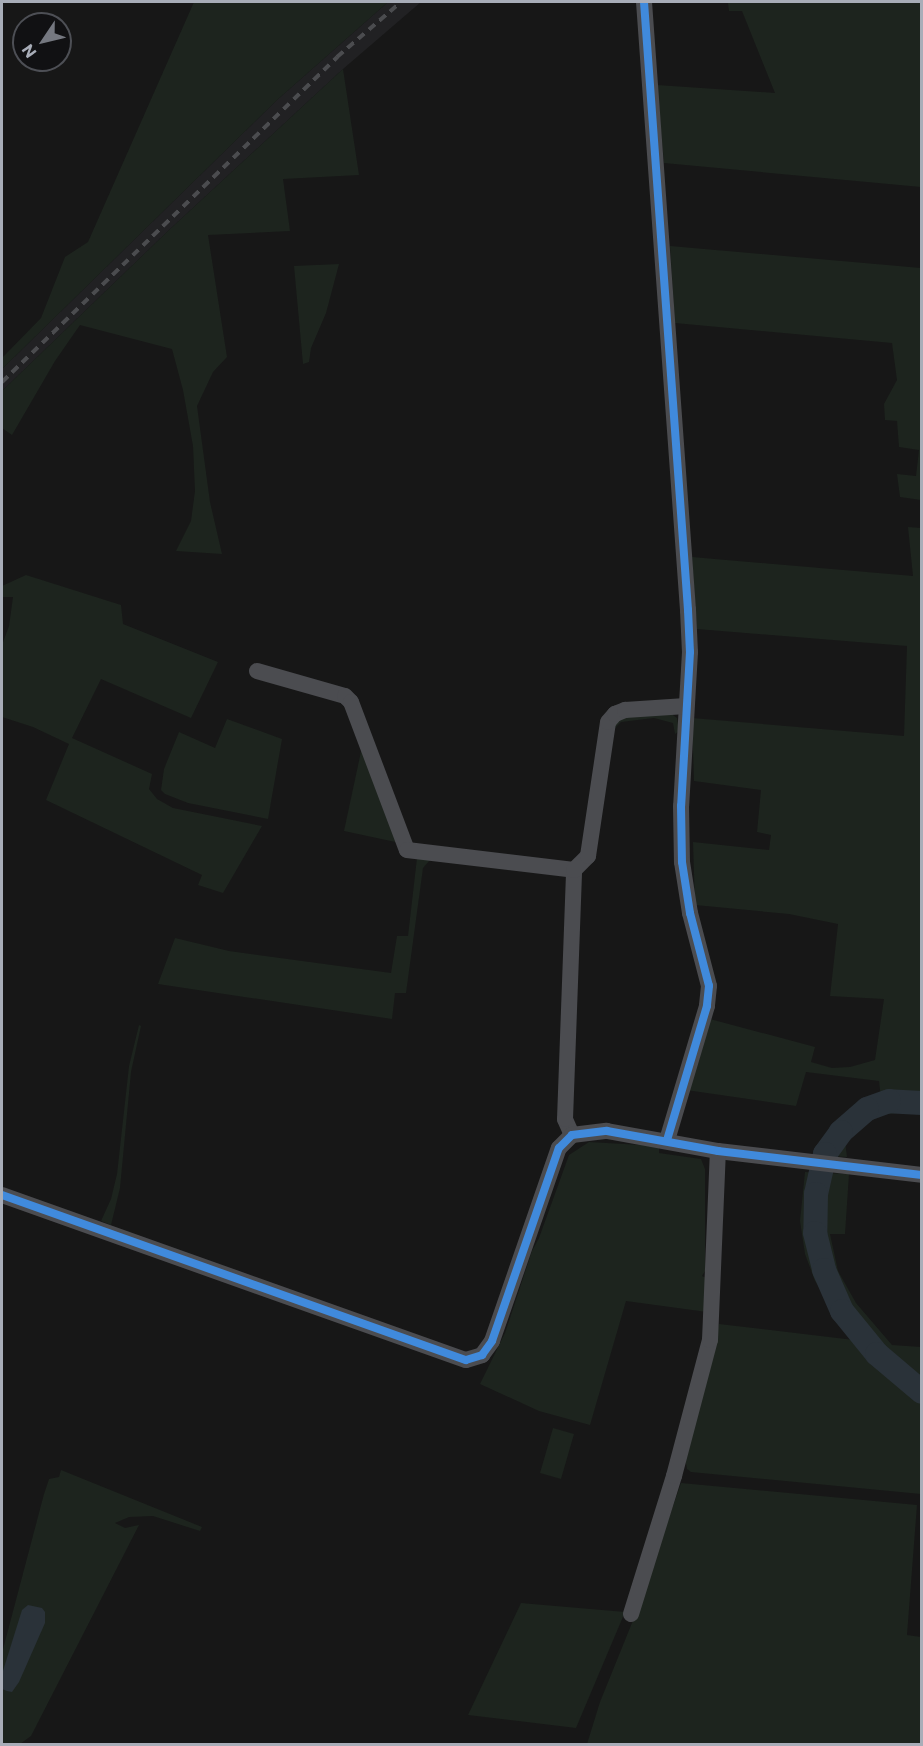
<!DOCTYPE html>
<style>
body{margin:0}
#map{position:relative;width:923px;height:1746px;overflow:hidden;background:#171717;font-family:Commissioner,sans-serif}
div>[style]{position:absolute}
.built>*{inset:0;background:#212123}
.green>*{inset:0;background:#1d241e}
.water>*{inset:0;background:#2a3239}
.river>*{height:24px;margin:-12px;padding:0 12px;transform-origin:12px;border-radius:12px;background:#2a3239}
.minor>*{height:16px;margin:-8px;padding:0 8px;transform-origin:8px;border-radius:8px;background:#4b4c50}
.rail>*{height:4px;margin-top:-2px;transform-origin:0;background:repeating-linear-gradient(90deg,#4b4c4f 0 8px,transparent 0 14px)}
.cycleway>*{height:8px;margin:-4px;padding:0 4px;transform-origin:4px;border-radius:4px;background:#408adc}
span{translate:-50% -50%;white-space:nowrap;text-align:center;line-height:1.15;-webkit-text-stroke:4.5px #111113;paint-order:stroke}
.frame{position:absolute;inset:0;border:3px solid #a8adb8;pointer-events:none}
.north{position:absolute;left:12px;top:12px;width:60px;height:60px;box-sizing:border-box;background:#111113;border:2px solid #4d4f55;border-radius:50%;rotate:235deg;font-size:16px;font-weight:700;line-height:24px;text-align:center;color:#a8adb8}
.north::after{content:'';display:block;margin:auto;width:21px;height:27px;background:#757880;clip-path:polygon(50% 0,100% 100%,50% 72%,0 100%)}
</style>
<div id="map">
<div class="built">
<div style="clip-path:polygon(388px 2px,421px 2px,343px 69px,168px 231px,2px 391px,2px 369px,277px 100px)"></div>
</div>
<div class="green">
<div style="clip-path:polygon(194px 2px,388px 2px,277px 100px,2px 369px,2px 358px,41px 318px,65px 257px,88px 242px)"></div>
<div style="clip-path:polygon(721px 2px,921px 2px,921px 187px,664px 163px,657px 85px,775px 93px,742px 11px,729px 11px,728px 3px)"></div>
<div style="clip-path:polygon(343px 69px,359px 175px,283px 179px,290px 231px,208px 235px,227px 357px,213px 372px,197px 406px,210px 502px,222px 554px,176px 551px,191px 521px,195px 491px,193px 446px,183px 390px,172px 349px,80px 325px,55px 361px,12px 435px,2px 428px,2px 391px,168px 231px)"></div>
<div style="clip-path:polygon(670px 246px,921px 268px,921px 500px,900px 497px,897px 474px,916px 476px,919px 450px,899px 447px,897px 421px,885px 420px,884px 404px,897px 380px,892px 343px,675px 323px)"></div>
<div style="clip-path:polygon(339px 264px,326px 313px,311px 348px,309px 362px,303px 364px,294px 266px)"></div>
<div style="clip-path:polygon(908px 527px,921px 528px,921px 1111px,876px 1115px,864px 1122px,845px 1141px,847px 1157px,814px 1155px,835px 1127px,864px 1103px,881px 1099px,879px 1081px,806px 1072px,796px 1106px,686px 1090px,710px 1019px,815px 1047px,811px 1062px,832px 1068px,850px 1067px,875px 1060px,884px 999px,830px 996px,838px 924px,789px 914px,695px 905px,693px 842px,769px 850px,771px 835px,757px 832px,761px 790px,694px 781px,692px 718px,904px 736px,907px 646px,697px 629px,692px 557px,913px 576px)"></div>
<div style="clip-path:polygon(26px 575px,121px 605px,123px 624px,218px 662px,191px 718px,101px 679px,72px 738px,152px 774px,149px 789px,157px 799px,173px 808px,262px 826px,223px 893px,198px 885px,202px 875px,46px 800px,69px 744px,33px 727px,2px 717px,2px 645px,9px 626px,13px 597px,2px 597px,2px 586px)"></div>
<div style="clip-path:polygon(666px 710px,677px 718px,679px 731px,675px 734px,673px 723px,654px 718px,621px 722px,611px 732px,621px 716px)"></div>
<div style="clip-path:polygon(227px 719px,282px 739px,268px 819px,188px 803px,165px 794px,161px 790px,164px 769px,179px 732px,215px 748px)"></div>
<div style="clip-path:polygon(363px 742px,400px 843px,344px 831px)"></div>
<div style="clip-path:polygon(417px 858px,430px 860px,423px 868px,406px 993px,395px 993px,392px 1019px,158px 984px,175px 938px,229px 951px,391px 973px,397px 936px,408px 936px)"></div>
<div style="clip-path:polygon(139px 1025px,141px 1026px,131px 1072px,120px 1188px,111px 1225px,101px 1221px,111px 1199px,117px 1174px,129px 1066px)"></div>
<div style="clip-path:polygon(589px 1142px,659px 1146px,659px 1153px,701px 1159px,705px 1169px,705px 1271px,702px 1276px,709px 1279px,707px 1312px,626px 1301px,590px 1425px,539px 1411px,480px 1384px,505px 1333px,532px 1251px,539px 1238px,569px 1155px)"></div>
<div style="clip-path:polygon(805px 1172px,849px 1174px,845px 1234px,830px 1234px,838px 1271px,856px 1303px,892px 1345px,921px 1347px,921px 1494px,691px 1472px,687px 1469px,685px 1458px,719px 1324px,854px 1340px,815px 1281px,805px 1254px,800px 1221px)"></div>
<div style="clip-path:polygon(553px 1428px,574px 1434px,561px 1479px,540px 1473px)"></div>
<div style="clip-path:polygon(61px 1470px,202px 1527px,200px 1531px,153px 1516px,129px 1517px,115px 1523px,125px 1528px,139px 1525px,31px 1736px,20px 1744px,2px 1744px,2px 1653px,44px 1494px,49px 1479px,59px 1477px)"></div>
<div style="clip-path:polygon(681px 1483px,917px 1505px,907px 1635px,921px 1637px,921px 1744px,587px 1744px,600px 1702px,636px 1613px)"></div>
<div style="clip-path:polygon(521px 1603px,625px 1612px,576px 1728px,468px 1715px)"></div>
</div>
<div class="water">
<div style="clip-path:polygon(28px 1605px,42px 1608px,45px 1612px,45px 1623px,19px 1682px,12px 1692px,7px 1691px,2px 1689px,2px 1674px,22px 1610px)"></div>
</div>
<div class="river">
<div style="left:922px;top:1103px;width:33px;rotate:-177deg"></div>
<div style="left:889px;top:1101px;width:23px;rotate:160deg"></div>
<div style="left:867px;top:1109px;width:35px;rotate:139deg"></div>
<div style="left:841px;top:1132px;width:27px;rotate:126deg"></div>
<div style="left:825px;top:1154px;width:41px;rotate:102.7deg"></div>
<div style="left:816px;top:1194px;width:39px;rotate:91deg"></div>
<div style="left:815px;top:1233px;width:38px;rotate:76deg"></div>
<div style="left:824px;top:1270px;width:45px;rotate:66.3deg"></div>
<div style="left:842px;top:1311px;width:55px;rotate:50.9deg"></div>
<div style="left:877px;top:1354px;width:59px;rotate:40.2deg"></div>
</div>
<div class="minor">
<div style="left:644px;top:2px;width:610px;rotate:85.86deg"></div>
<div style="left:688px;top:610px;width:42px;rotate:87.3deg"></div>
<div style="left:690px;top:652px;width:154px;rotate:93.3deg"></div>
<div style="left:681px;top:806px;width:56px;rotate:89deg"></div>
<div style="left:682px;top:862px;width:52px;rotate:81.1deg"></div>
<div style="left:690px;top:913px;width:75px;rotate:75.4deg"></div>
<div style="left:709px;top:986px;width:20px;rotate:96deg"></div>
<div style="left:707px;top:1006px;width:140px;rotate:106.6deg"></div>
<div style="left:257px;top:671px;width:91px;rotate:15.9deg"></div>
<div style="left:345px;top:696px;width:8px;rotate:45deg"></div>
<div style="left:351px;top:702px;width:158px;rotate:69.3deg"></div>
<div style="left:407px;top:850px;width:168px;rotate:6.8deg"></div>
<div style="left:572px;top:1135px;width:17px;rotate:-114deg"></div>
<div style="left:565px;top:1119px;width:249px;rotate:-87.9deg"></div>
<div style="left:574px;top:870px;width:20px;rotate:-45deg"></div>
<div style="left:588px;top:856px;width:135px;rotate:-81.5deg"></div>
<div style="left:608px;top:722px;width:11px;rotate:-49deg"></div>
<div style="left:615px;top:714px;width:11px;rotate:-22deg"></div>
<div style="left:625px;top:710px;width:61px;rotate:-3.8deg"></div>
<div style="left:2px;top:1195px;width:492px;rotate:19.6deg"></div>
<div style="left:466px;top:1360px;width:17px;rotate:-17deg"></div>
<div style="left:482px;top:1355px;width:17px;rotate:-54deg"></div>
<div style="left:492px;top:1341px;width:204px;rotate:-70.9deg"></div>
<div style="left:559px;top:1148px;width:18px;rotate:-45deg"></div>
<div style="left:572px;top:1135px;width:35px;rotate:-7deg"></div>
<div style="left:607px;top:1131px;width:113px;rotate:10.2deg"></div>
<div style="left:718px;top:1151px;width:205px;rotate:6.7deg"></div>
<div style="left:631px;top:1614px;width:145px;rotate:-72.7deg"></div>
<div style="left:674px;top:1476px;width:141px;rotate:-75.2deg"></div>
<div style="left:710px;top:1340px;width:189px;rotate:-87.6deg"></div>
</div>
<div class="rail">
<div style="left:2px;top:382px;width:467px;rotate:-44.1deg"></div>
<div style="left:337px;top:57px;width:84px;rotate:-40.7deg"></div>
</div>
<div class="cycleway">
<div style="left:644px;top:2px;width:610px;rotate:85.86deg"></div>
<div style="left:688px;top:610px;width:42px;rotate:87.3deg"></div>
<div style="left:690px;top:652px;width:154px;rotate:93.3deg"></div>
<div style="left:681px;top:806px;width:56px;rotate:89deg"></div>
<div style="left:682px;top:862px;width:52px;rotate:81.1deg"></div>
<div style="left:690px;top:913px;width:75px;rotate:75.4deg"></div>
<div style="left:709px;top:986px;width:20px;rotate:96deg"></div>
<div style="left:707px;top:1006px;width:140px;rotate:106.6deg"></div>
<div style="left:2px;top:1195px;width:492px;rotate:19.6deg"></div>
<div style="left:466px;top:1360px;width:17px;rotate:-17deg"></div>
<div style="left:482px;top:1355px;width:17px;rotate:-54deg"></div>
<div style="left:492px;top:1341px;width:204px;rotate:-70.9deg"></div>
<div style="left:559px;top:1148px;width:18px;rotate:-45deg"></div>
<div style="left:572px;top:1135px;width:35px;rotate:-7deg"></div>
<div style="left:607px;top:1131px;width:113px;rotate:10.2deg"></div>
<div style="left:718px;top:1151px;width:205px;rotate:6.7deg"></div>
</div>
<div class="frame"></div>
<div class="north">N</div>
</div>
